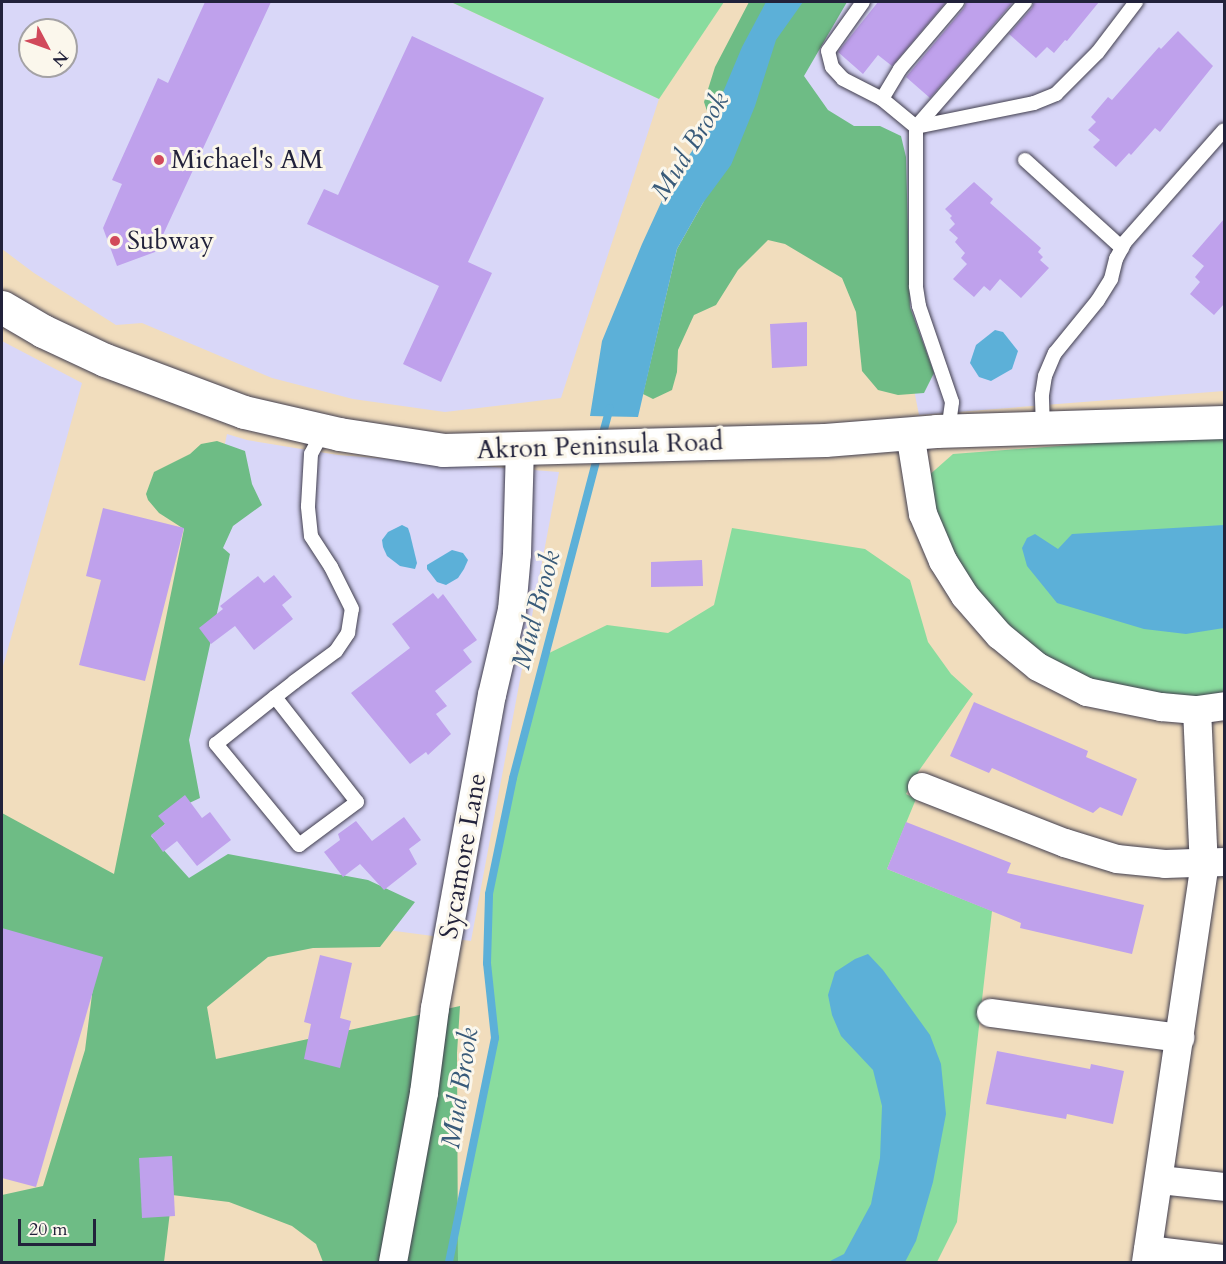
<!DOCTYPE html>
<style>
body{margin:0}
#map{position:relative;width:1226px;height:1264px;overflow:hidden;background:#f1ddbd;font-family:Cardo,serif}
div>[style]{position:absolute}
.built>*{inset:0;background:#d9d7f8}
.green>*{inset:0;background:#89dc9e}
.forest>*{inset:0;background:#6ebc85}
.water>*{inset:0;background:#5cb0d8}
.stream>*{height:8px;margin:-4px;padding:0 4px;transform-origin:4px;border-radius:4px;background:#5cb0d8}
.building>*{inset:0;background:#bfa1ec}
.roads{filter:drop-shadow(0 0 2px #413e4e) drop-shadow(0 0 2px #413e4e)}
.service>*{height:14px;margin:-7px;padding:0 7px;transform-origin:7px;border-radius:7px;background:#fff}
.minor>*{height:28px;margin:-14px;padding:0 14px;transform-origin:14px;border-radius:14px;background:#fff}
.tertiary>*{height:33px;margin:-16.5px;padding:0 16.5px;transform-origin:16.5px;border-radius:16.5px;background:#fff}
.dots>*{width:16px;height:16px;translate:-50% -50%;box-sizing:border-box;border:3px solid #fbf7ec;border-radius:50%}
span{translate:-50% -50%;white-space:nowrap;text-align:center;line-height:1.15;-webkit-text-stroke:6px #fbf7ec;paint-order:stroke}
.poi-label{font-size:26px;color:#22223b}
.left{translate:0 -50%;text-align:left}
.street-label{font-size:26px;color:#22223b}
.water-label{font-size:27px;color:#395b7a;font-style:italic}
.frame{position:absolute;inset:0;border:3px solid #22223b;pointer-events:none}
.north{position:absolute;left:18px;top:18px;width:60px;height:60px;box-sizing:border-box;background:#fbf7ec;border:2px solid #a4a2a5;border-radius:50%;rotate:131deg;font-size:16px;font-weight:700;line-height:24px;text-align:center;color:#22223b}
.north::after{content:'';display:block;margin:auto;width:21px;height:27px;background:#d1495b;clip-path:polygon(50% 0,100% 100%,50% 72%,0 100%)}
.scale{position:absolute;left:18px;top:1219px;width:78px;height:27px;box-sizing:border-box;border:3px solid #22223b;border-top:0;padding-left:8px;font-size:18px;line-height:21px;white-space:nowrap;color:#22223b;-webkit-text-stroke:4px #fbf7ec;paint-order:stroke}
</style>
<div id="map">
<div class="built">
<div style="clip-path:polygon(evenodd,2px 2px,451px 2px,659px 99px,561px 398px,445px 412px,353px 399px,272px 378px,142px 323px,116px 325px,34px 273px,2px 249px,2px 2px,30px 30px,66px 30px,66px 66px,30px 66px,30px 30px)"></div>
<div style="clip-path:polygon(841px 2px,1224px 2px,1224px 391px,919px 415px,896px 299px,775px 79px)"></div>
<div style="clip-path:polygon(2px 341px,82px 383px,2px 670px)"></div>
<div style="clip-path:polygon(227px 434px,247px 440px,338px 455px,559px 472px,471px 941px,127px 896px)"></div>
</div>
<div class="green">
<div style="clip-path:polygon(451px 2px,724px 2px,659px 99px)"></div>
<div style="clip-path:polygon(1192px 436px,1224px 436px,1224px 693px,1188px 699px,1096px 684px,1026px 647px,950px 561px,927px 477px,953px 454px)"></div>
<div style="clip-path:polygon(732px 528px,865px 549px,910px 580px,928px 642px,951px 674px,973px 694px,918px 772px,906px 794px,916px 799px,887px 869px,992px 911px,957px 1222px,937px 1262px,458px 1262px,458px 1220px,495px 1038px,487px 963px,489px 894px,513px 778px,545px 655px,607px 625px,668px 633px,714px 605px)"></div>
</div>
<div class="forest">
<div style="clip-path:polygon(749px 2px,847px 2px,804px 76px,828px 110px,854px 126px,880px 126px,901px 136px,906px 157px,910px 307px,934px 373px,924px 393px,898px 395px,878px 390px,862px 371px,856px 312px,842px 278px,785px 244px,768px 240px,738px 270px,716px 305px,694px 315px,678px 350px,677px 372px,672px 390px,653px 399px,643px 394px,677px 249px,703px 203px,723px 159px,704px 102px,715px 67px)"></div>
<div style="clip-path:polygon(217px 441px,245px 451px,252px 484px,262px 505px,233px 526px,223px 548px,230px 554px,189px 740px,200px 798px,168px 813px,165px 824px,151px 836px,189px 878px,228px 854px,368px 880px,415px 902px,380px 947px,313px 948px,268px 957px,207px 1007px,216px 1059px,460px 1006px,457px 1053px,458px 1262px,323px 1262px,316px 1244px,292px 1226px,229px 1202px,172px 1195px,164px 1262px,2px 1262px,2px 1195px,43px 1186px,85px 1050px,96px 963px,2px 933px,2px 813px,114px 874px,184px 529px,159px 513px,148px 500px,146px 494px,154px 472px,190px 454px,201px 444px)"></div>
</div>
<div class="water">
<div style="clip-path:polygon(766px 2px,803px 2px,776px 40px,755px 106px,731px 165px,703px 203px,677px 249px,638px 417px,590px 416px,602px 341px,642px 244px,670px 183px,708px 128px,742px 47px)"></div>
<div style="clip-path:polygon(995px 330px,1003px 332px,1018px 351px,1012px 369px,991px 381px,979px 377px,970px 363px,976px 345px)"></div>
<div style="clip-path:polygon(402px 525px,408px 528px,410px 534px,417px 563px,415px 569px,400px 566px,387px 556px,383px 547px,382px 540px,388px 532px)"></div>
<div style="clip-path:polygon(1224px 525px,1224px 628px,1186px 634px,1144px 629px,1057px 603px,1027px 566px,1022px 548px,1027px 538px,1035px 534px,1058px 549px,1072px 534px)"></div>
<div style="clip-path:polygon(452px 550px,463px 553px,468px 560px,464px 569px,458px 578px,446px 585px,437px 582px,427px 569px,427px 565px)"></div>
<div style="clip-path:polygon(868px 954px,883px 970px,930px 1035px,941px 1064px,946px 1114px,933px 1182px,916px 1241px,905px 1262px,828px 1262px,844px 1254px,871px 1204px,880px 1158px,882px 1106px,873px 1070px,841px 1036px,832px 1015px,828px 995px,835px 972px,855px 959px)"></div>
</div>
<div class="stream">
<div style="left:602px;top:437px;width:30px;rotate:-75deg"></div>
<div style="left:449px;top:1262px;width:229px;rotate:-78.4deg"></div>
<div style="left:495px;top:1038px;width:75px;rotate:-96.1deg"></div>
<div style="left:487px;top:963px;width:69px;rotate:-88.3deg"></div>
<div style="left:489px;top:894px;width:118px;rotate:-78.3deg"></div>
<div style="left:513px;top:778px;width:335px;rotate:-75.3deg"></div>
</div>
<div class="building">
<div style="clip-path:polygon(205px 2px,271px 2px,155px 252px,117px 266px,103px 228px,122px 184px,112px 180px,158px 78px,168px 83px)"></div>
<div style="clip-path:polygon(878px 2px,946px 2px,892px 66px,878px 55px,863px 74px,838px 52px)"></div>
<div style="clip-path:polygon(966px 2px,1013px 2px,930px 98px,906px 77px,964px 8px)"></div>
<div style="clip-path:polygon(1034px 2px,1099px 2px,1067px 41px,1065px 40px,1054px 53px,1047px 47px,1036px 58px,1009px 34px,1032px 8px)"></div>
<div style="clip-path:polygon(1178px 31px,1213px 66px,1160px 132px,1155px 128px,1131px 155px,1129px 153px,1116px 167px,1093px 147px,1100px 140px,1088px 130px,1096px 122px,1091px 117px,1108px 97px,1112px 100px,1159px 47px,1161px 49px)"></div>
<div style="clip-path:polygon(412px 36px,544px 98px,468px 262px,492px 273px,441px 382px,403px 364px,439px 286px,307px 224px,324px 189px,338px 195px)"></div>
<div style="clip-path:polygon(974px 182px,993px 199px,990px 203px,1041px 248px,1038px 252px,1043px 257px,1040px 260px,1049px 268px,1021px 298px,1000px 279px,990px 291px,984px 286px,974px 297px,953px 279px,967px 264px,961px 258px,965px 253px,955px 242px,958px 238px,949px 230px,955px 224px,950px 218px,952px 216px,945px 209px)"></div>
<div style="clip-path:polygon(1224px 219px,1224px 304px,1214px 315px,1190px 294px,1200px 282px,1195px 277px,1204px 266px,1192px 256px)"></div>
<div style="clip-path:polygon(807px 322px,807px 366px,772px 368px,770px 324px)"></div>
<div style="clip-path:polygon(103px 508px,184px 528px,145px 681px,79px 665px,101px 580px,86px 576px)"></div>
<div style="clip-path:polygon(702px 560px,703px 586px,651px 587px,651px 562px)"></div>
<div style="clip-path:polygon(274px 575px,292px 597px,282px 605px,293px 619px,254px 650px,235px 626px,211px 644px,199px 628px,223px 609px,220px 606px,258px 576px,264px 583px)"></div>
<div style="clip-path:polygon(433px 593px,438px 599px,443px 594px,477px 640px,463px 650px,472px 662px,435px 691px,447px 706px,436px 714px,451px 734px,428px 755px,426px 752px,410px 764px,351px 693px,410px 648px,392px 624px)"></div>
<div style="clip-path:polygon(974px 702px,1088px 751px,1086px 757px,1137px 779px,1122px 816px,1100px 807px,1093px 813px,992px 768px,989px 773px,950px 756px)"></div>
<div style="clip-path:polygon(185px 795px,202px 818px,210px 812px,231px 840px,197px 866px,177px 841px,163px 852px,151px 835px,165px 824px,158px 816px)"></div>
<div style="clip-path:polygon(404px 817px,421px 840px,409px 849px,417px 864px,384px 890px,360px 864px,343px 877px,324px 852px,340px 840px,338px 834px,356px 821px,372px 841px)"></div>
<div style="clip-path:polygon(906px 822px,1011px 863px,1007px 873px,1144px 905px,1132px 954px,1020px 928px,1021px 923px,887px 869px)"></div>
<div style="clip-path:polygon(2px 928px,103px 957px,36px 1187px,2px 1178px)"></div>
<div style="clip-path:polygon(320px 955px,352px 963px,340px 1018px,351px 1021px,340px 1068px,304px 1059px,311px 1024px,304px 1022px)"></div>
<div style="clip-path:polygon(997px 1051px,1090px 1069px,1091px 1064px,1124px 1071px,1113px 1124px,1067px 1114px,1066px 1119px,986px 1104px)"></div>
<div style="clip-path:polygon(172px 1156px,175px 1216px,142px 1218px,139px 1158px)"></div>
</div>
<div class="roads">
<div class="service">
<div style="left:863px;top:2px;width:60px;rotate:125.5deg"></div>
<div style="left:828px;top:51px;width:16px;rotate:76deg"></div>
<div style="left:832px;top:67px;width:16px;rotate:47deg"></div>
<div style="left:843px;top:79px;width:44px;rotate:27.1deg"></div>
<div style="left:916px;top:127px;width:120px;rotate:-11.5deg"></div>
<div style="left:1034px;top:103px;width:24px;rotate:-22deg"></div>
<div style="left:1056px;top:94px;width:59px;rotate:-45deg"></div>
<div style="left:1098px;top:52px;width:63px;rotate:-52.8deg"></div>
<div style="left:916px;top:127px;width:44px;rotate:-140.5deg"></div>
<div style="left:882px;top:99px;width:35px;rotate:-59deg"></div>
<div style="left:900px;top:69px;width:88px;rotate:-49.6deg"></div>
<div style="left:1025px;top:160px;width:131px;rotate:42.2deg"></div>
<div style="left:1043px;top:428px;width:33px;rotate:-92deg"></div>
<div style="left:1042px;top:395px;width:19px;rotate:-81deg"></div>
<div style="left:1045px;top:376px;width:25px;rotate:-67deg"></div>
<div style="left:1055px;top:353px;width:68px;rotate:-50.9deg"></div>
<div style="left:1098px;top:300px;width:25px;rotate:-58deg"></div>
<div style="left:1111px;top:279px;width:21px;rotate:-76deg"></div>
<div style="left:1116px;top:259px;width:19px;rotate:-62deg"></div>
<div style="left:1125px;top:242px;width:149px;rotate:-48.5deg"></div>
<div style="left:948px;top:431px;width:29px;rotate:-82deg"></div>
<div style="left:952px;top:402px;width:102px;rotate:-109deg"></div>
<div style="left:919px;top:306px;width:20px;rotate:-99deg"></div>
<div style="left:916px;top:286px;width:159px;rotate:-90deg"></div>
<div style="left:916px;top:127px;width:166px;rotate:-48.9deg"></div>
<div style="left:275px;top:697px;width:133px;rotate:52deg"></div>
<div style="left:357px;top:802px;width:72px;rotate:143.4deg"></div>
<div style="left:299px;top:845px;width:131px;rotate:-129.4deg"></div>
<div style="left:216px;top:744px;width:75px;rotate:-38.5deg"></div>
<div style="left:275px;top:697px;width:24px;rotate:-38deg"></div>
<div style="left:294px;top:682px;width:52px;rotate:-36.4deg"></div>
<div style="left:336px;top:651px;width:22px;rotate:-56deg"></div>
<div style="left:348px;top:633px;width:24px;rotate:-81deg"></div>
<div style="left:352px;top:609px;width:47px;rotate:-116.6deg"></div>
<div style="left:331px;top:567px;width:37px;rotate:-123deg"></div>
<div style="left:311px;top:536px;width:30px;rotate:-96deg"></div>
<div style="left:308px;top:506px;width:52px;rotate:-86.7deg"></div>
<div style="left:311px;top:454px;width:27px;rotate:-62deg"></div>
</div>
<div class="minor">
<div style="left:910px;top:433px;width:82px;rotate:80.9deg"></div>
<div style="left:923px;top:514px;width:51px;rotate:66.9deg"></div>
<div style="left:943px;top:561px;width:41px;rotate:57.8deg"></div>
<div style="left:965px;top:596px;width:52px;rotate:48.9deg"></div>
<div style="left:999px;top:635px;width:50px;rotate:39.4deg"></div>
<div style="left:1038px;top:667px;width:55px;rotate:27deg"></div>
<div style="left:1087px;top:692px;width:76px;rotate:11.5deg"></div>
<div style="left:1161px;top:707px;width:36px;rotate:5deg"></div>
<div style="left:1197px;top:710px;width:27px;rotate:-8deg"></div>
<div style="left:922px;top:787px;width:154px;rotate:21.4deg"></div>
<div style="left:1065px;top:843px;width:54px;rotate:17.1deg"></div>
<div style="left:1117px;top:859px;width:48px;rotate:5.9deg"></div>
<div style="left:1165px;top:864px;width:59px;rotate:-1.9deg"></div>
<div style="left:991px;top:1013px;width:191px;rotate:7.5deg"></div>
<div style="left:1160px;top:1180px;width:64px;rotate:6.2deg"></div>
<div style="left:1148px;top:1250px;width:77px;rotate:6.8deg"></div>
<div style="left:393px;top:1262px;width:172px;rotate:-79.6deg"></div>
<div style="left:424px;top:1093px;width:86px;rotate:-82.6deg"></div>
<div style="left:435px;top:1008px;width:318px;rotate:-79.7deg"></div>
<div style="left:492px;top:695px;width:87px;rotate:-76.8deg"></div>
<div style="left:512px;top:610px;width:56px;rotate:-84.9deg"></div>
<div style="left:517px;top:554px;width:105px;rotate:-88.4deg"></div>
<div style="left:1146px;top:1262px;width:397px;rotate:-81.6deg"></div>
<div style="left:1204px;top:869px;width:159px;rotate:-92.5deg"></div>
</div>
<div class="tertiary">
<div style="left:2px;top:307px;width:48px;rotate:30.3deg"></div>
<div style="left:43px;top:331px;width:68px;rotate:25.1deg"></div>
<div style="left:105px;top:360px;width:148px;rotate:20.5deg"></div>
<div style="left:244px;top:412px;width:98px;rotate:13deg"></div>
<div style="left:339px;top:434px;width:105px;rotate:8.7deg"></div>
<div style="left:443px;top:450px;width:382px;rotate:-1.5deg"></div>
<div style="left:825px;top:440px;width:111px;rotate:-4.6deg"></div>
<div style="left:936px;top:431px;width:288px;rotate:-1.8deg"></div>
</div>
</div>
<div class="dots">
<div style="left:159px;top:160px;background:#d1495b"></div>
<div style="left:115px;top:241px;background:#d1495b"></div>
</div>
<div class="poi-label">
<span class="left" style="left:171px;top:160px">Michael's AM</span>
<span class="left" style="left:127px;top:241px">Subway</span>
</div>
<div class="street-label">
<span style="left:600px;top:446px;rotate:-2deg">Akron Peninsula Road</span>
<span style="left:463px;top:856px;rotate:-80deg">Sycamore Lane</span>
</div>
<div class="water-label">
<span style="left:690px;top:146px;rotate:-58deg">Mud Brook</span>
<span style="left:536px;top:610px;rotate:-75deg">Mud Brook</span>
<span style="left:460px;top:1088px;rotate:-81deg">Mud Brook</span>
</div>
<div class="frame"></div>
<div class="north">N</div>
<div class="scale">20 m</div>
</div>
